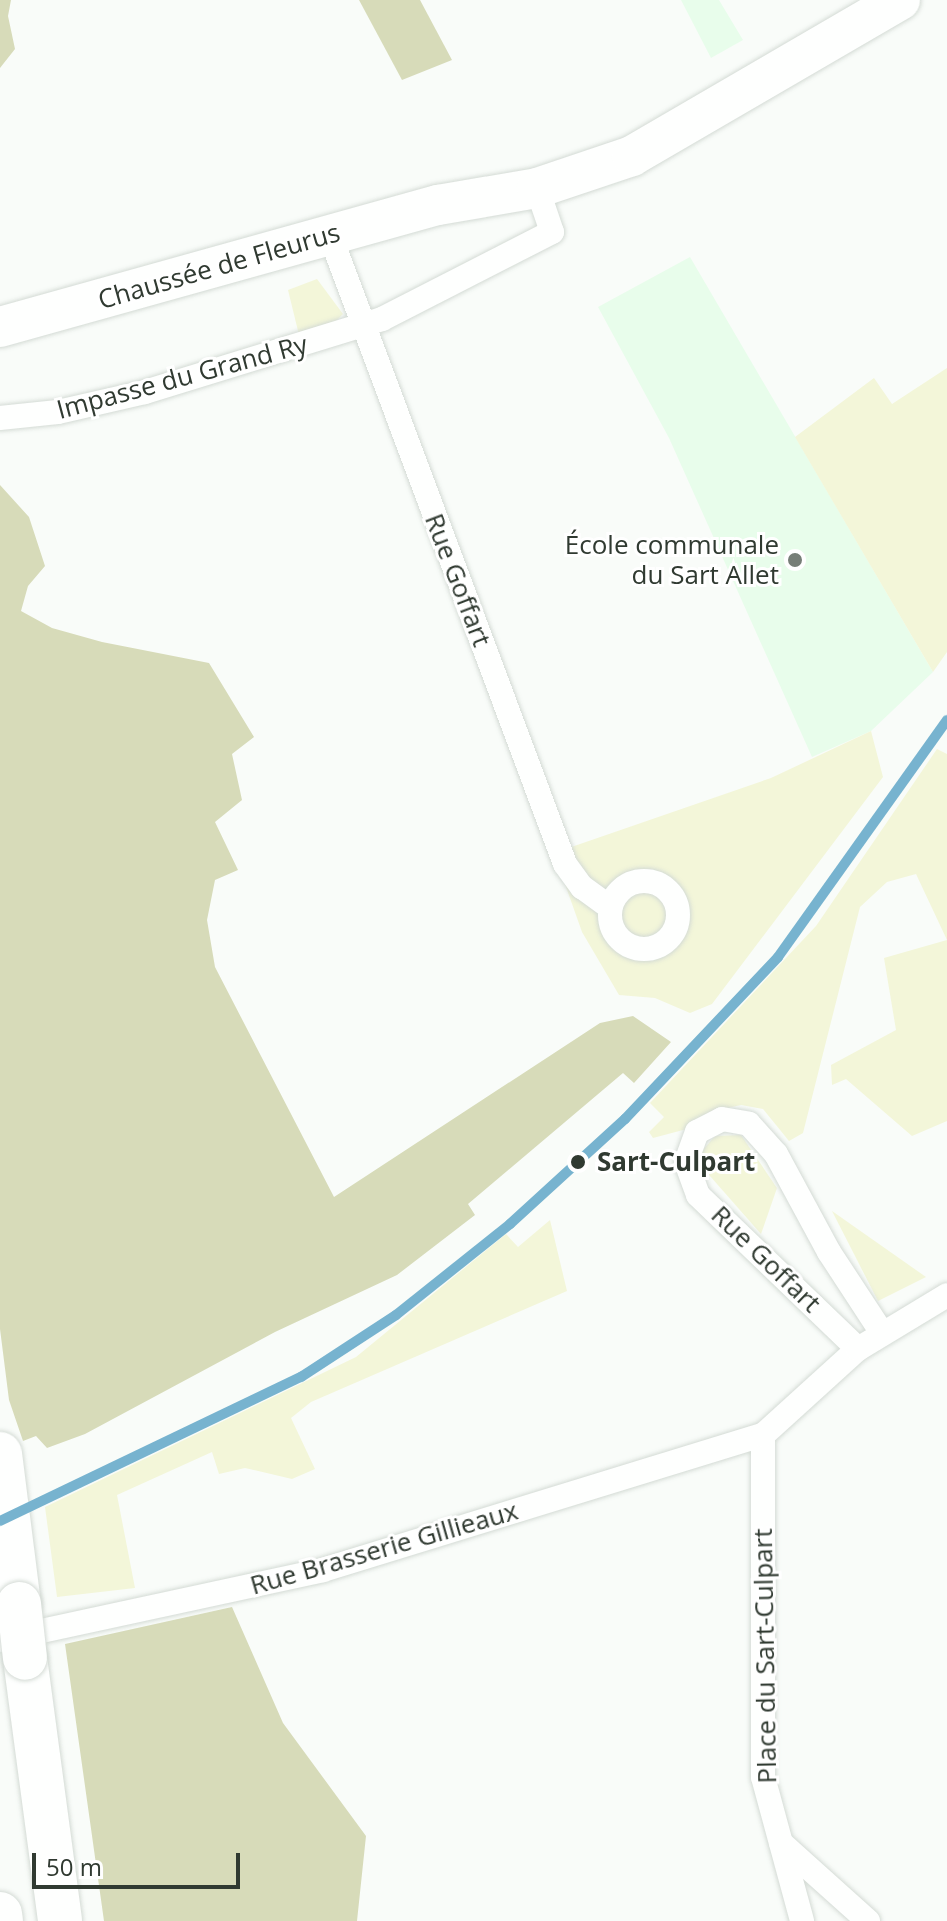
<!DOCTYPE html>
<meta charset="utf-8">
<style>
body{margin:0}
#map{position:relative;width:947px;height:1921px;overflow:hidden;background:#f9fcf9;font-family:"Open Sans",sans-serif}
div>[style]{position:absolute}
.built>*{inset:0;background:#e8fdeb}
.green>*{inset:0;background:#f3f6d9}
.forest>*{inset:0;background:#d7dbb9}
.roads{filter:drop-shadow(0 0 2px #d4dbd5) drop-shadow(0 0 2px #d4dbd5)}
.street>*{height:24px;margin:-12px;padding:0 12px;transform-origin:12px;border-radius:12px;background:#fefffe}
.street>.ring{margin:-12px;padding:0;box-sizing:content-box;background:none;border:24px solid #fefffe;border-radius:50%}
.primary>*{height:40px;margin:-20px;padding:0 20px;transform-origin:20px;border-radius:20px;background:#fefffe}
.highway>*{height:44px;margin:-22px;padding:0 22px;transform-origin:22px;border-radius:22px;background:#fefffe}
.bridges{filter:drop-shadow(0 0 2px #d4dbd5) drop-shadow(0 0 2px #d4dbd5)}
.highway-bridge>*{height:44px;margin:-22px;padding:0 22px;transform-origin:22px;border-radius:22px;background:#fefffe}
.rail-1>*{height:10px;margin:-5px;padding:0 5px;transform-origin:5px;border-radius:5px;background:#77b3cf}
.dots>*{width:22px;height:22px;translate:-50% -50%;box-sizing:border-box;border:4px solid #fff;border-radius:50%}
span{translate:-50% -50%;white-space:nowrap;text-align:center;line-height:1.15;-webkit-text-stroke:6px #fff;paint-order:stroke}
.street-label{font-size:26px;color:#303a31}
.poi-label{font-size:26px;color:#303a31}
.right{translate:-100% -50%;text-align:right}
.stop-label{font-size:26px;color:#303a31;font-weight:700}
.left{translate:0 -50%;text-align:left}
.scale{position:absolute;left:32px;top:1853px;width:208px;height:36px;box-sizing:border-box;border:4px solid #303a31;border-top:0;padding-left:10px;font-size:24px;line-height:28px;white-space:nowrap;color:#303a31;-webkit-text-stroke:6px #fff;paint-order:stroke}
</style>
<div id="map">
<div class="built">
<div style="clip-path:polygon(681px 0,719px 0,743px 40px,711px 58px)"></div>
<div style="clip-path:polygon(690px 257px,933px 672px,871px 731px,812px 757px,669px 438px,598px 307px)"></div>
</div>
<div class="green">
<div style="clip-path:polygon(317px 279px,343px 314px,333px 324px,299px 335px,288px 290px)"></div>
<div style="clip-path:polygon(947px 368px,947px 652px,933px 672px,795px 437px,874px 378px,892px 404px)"></div>
<div style="clip-path:polygon(871px 731px,883px 777px,712px 1004px,690px 1013px,655px 998px,619px 995px,582px 932px,554px 853px,771px 778px)"></div>
<div style="clip-path:polygon(937px 749px,947px 754px,947px 1121px,912px 1136px,846px 1079px,832px 1085px,831px 1065px,896px 1030px,884px 958px,947px 940px,916px 874px,887px 882px,860px 907px,803px 1133px,789px 1141px,763px 1109px,741px 1105px,714px 1111px,698px 1126px,653px 1138px,649px 1132px,664px 1117px,650px 1103px,816px 926px)"></div>
<div style="clip-path:polygon(741px 1135px,777px 1188px,761px 1234px,695px 1159px,715px 1136px)"></div>
<div style="clip-path:polygon(832px 1211px,926px 1277px,878px 1301px)"></div>
<div style="clip-path:polygon(550px 1220px,567px 1291px,311px 1402px,291px 1418px,315px 1469px,292px 1479px,245px 1468px,219px 1474px,212px 1452px,117px 1495px,135px 1588px,57px 1597px,45px 1507px,356px 1357px,506px 1234px,518px 1247px)"></div>
</div>
<div class="forest">
<div style="clip-path:polygon(0 0,11px 0,8px 16px,15px 49px,0 68px)"></div>
<div style="clip-path:polygon(359px 0,420px 0,452px 60px,402px 80px)"></div>
<div style="clip-path:polygon(0 485px,29px 517px,45px 566px,28px 586px,21px 611px,52px 628px,102px 642px,209px 663px,254px 737px,232px 754px,242px 800px,215px 822px,238px 870px,215px 880px,207px 920px,215px 967px,334px 1197px,600px 1023px,633px 1016px,671px 1042px,634px 1083px,623px 1073px,468px 1204px,475px 1215px,397px 1275px,275px 1332px,85px 1434px,47px 1448px,36px 1436px,23px 1441px,9px 1400px,0 1329px)"></div>
<div style="clip-path:polygon(232px 1607px,283px 1723px,366px 1836px,357px 1921px,104px 1921px,65px 1644px)"></div>
</div>
<div class="roads">
<div class="street">
<div style="left:330px;top:235px;width:671px;rotate:69.51deg"></div>
<div style="left:565px;top:864px;width:29px;rotate:54deg"></div>
<div style="left:582px;top:887px;width:34px;rotate:36deg"></div>
<div style="left:0;top:418px;width:58px;rotate:-5.9deg"></div>
<div style="left:58px;top:412px;width:89px;rotate:-12.9deg"></div>
<div style="left:145px;top:392px;width:248px;rotate:-17.1deg"></div>
<div style="left:382px;top:319px;width:191px;rotate:-27.1deg"></div>
<div style="left:552px;top:232px;width:46px;rotate:-108.8deg"></div>
<div class="ring" style="left:610px;top:881px;width:44px;height:44px"></div>
<div style="left:858px;top:1349px;width:222px;rotate:-136.1deg"></div>
<div style="left:698px;top:1195px;width:35px;rotate:-110deg"></div>
<div style="left:686px;top:1162px;width:32px;rotate:-70deg"></div>
<div style="left:697px;top:1132px;width:28px;rotate:-27deg"></div>
<div style="left:722px;top:1119px;width:27px;rotate:10deg"></div>
<div style="left:749px;top:1124px;width:40px;rotate:48deg"></div>
<div style="left:776px;top:1154px;width:111px;rotate:61.6deg"></div>
<div style="left:829px;top:1252px;width:97px;rotate:56.8deg"></div>
<div style="left:763px;top:1435px;width:342px;rotate:90deg"></div>
<div style="left:763px;top:1777px;width:149px;rotate:74.8deg"></div>
<div style="left:0;top:1640px;width:330px;rotate:-12.2deg"></div>
<div style="left:323px;top:1570px;width:460px;rotate:-17.1deg"></div>
<div style="left:763px;top:1435px;width:128px;rotate:-42.2deg"></div>
<div style="left:858px;top:1349px;width:104px;rotate:-31.2deg"></div>
<div style="left:781px;top:1843px;width:117px;rotate:41.9deg"></div>
</div>
<div class="primary">
<div style="left:0;top:327px;width:455px;rotate:-15.6deg"></div>
<div style="left:438px;top:205px;width:100px;rotate:-9.7deg"></div>
<div style="left:537px;top:188px;width:100px;rotate:-18.6deg"></div>
<div style="left:632px;top:156px;width:310px;rotate:-30.2deg"></div>
</div>
<div class="highway">
<div style="left:0;top:1454px;width:151px;rotate:82.8deg"></div>
<div style="left:25px;top:1658px;width:265px;rotate:82.4deg"></div>
<div style="left:0;top:1914px;width:7px;rotate:82deg"></div>
</div>
</div>
<div class="bridges">
<div class="highway-bridge">
<div style="left:19px;top:1604px;width:54px;rotate:83.7deg"></div>
</div>
</div>
<div class="rail-1">
<div style="left:0;top:1521px;width:334px;rotate:-25.6deg"></div>
<div style="left:301px;top:1377px;width:113px;rotate:-33.1deg"></div>
<div style="left:396px;top:1315px;width:146px;rotate:-38.6deg"></div>
<div style="left:510px;top:1224px;width:156px;rotate:-42.4deg"></div>
<div style="left:625px;top:1119px;width:223px;rotate:-46.6deg"></div>
<div style="left:778px;top:957px;width:291px;rotate:-54.5deg"></div>
</div>
<div class="dots">
<div style="left:795px;top:560px;background:#767e77"></div>
<div style="left:578px;top:1162px;background:#303a31"></div>
</div>
<div class="street-label">
<span style="left:219px;top:266px;rotate:-16deg">Chaussée de Fleurus</span>
<span style="left:182px;top:377px;rotate:-15deg">Impasse du Grand Ry</span>
<span style="left:458px;top:580px;rotate:69deg">Rue Goffart</span>
<span style="left:766px;top:1259px;rotate:44deg">Rue Goffart</span>
<span style="left:384px;top:1548px;rotate:-16deg">Rue Brasserie Gillieaux</span>
<span style="left:765px;top:1656px;rotate:-91deg">Place du Sart-Culpart</span>
</div>
<div class="poi-label">
<span class="right" style="left:779px;top:560px">École communale<br>du Sart Allet</span>
</div>
<div class="stop-label">
<span class="left" style="left:597px;top:1162px">Sart-Culpart</span>
</div>
<div class="scale">50 m</div>
</div>
